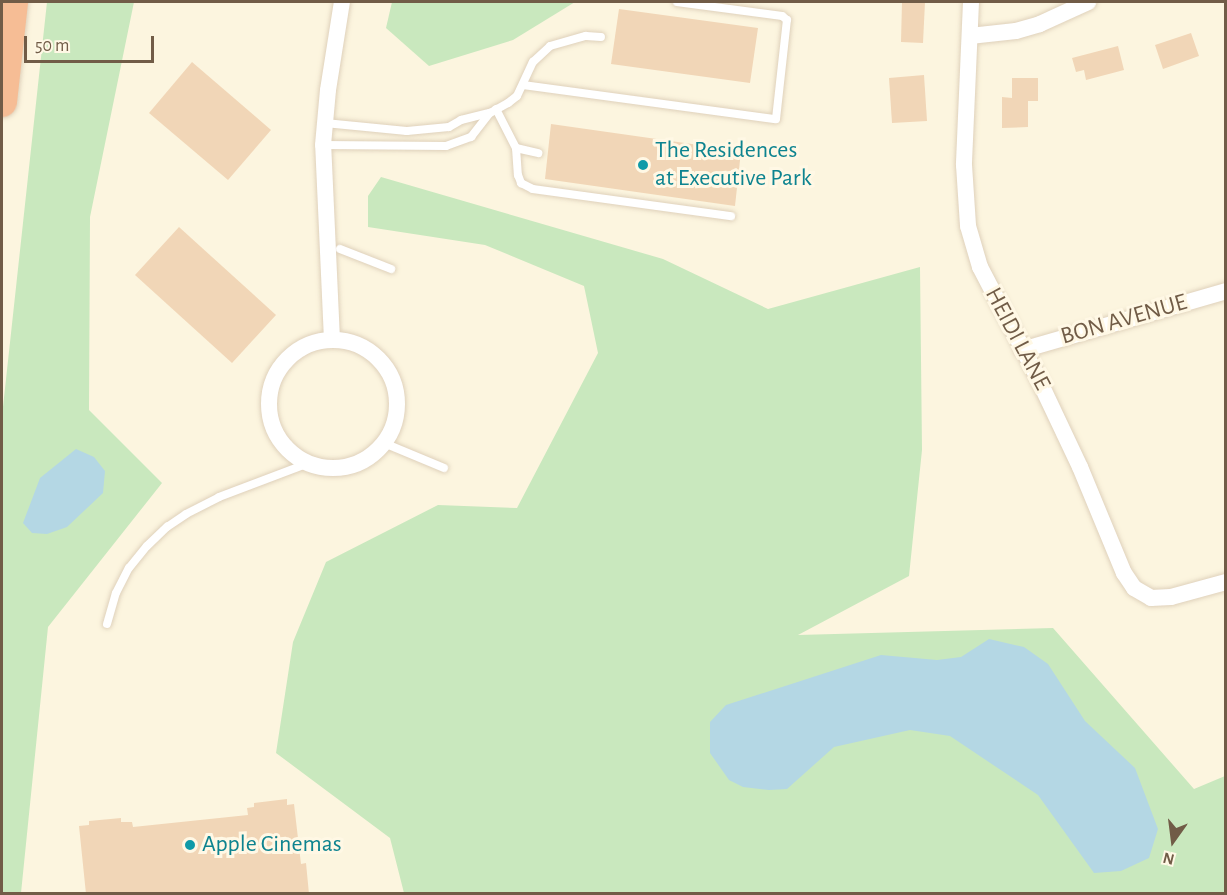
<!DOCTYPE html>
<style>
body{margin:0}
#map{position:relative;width:1227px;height:895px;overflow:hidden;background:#fcf5df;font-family:"Alegreya Sans",sans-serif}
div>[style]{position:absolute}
.green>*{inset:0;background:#c9e8be}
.water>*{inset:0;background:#b4d7e4}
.building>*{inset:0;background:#f1d6b7}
.roads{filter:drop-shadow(0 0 2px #dfd1bb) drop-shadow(0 0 2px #dfd1bb)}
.service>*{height:8px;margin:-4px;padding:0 4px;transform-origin:4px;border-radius:4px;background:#fff}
.minor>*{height:16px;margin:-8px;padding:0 8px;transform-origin:8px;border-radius:8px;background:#fff}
.minor>.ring{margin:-8px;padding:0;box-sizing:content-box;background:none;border:16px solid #fff;border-radius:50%}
.motorway>*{height:30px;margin:-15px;padding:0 15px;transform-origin:15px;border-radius:15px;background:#f6bd95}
.dots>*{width:16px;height:16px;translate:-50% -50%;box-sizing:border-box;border:3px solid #fff8e5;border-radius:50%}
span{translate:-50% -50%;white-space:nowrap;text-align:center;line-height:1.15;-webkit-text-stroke:6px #fff8e5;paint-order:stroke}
.culture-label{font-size:24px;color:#0d838f}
.left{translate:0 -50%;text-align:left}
.street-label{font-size:24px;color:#715c47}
.frame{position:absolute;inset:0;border:3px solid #715c47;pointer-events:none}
.north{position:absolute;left:1143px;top:811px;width:60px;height:60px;-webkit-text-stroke:4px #fff8e5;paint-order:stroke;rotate:194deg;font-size:16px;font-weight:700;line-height:24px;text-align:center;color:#715c47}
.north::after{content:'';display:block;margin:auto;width:21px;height:27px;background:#715c47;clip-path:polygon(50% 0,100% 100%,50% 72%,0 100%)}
.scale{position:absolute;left:24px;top:36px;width:130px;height:27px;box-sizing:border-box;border:3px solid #715c47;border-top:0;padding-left:8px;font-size:18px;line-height:21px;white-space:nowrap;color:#715c47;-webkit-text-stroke:4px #fff8e5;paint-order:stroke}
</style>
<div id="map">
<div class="green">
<div style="clip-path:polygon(47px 2px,134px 2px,90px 217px,89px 410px,162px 483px,48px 627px,21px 893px,2px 894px,2px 416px)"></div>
<div style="clip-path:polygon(392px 2px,575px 2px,513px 40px,429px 66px,386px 28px)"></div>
<div style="clip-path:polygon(381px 177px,663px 259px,768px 309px,920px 267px,922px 450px,909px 576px,798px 635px,1053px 628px,1194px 789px,1225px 776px,1225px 893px,404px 893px,390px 838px,276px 753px,293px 642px,326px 562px,438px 505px,517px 508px,598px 353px,584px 286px,485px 245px,368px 227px,368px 196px)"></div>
</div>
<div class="water">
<div style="clip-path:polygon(76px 449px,94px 457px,105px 471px,103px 493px,67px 527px,47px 534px,32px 533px,23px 523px,40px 478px)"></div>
<div style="clip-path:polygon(989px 639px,1024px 647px,1048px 664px,1085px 721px,1135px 768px,1158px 829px,1149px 858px,1121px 871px,1094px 873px,1038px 795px,950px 736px,910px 730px,834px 747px,787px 789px,769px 790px,743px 787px,729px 780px,710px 753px,710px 722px,726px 705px,881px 655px,937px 660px,961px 657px)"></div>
</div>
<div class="building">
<div style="clip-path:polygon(902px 2px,925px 2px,923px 43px,901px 42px)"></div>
<div style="clip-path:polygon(619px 9px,758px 28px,750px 83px,611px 64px)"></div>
<div style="clip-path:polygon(1191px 33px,1199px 56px,1163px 69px,1155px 45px)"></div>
<div style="clip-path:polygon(1118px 46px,1124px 70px,1086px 80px,1084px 70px,1076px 72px,1072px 58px)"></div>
<div style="clip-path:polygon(192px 62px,271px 130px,228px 180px,149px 113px)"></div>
<div style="clip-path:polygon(924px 75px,927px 121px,892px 123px,889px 78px)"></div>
<div style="clip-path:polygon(1012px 78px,1038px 78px,1038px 101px,1028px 101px,1028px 127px,1002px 128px,1002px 97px,1012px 98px)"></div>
<div style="clip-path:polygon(551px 124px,741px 151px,735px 206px,545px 179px)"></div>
<div style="clip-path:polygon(179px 227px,276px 315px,232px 363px,135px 275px)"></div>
<div style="clip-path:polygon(287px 799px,287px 805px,294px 804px,301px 864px,306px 863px,309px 894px,86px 894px,79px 826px,89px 825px,89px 821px,121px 818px,121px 822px,132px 822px,133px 827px,248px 815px,247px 808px,254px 807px,254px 803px)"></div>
</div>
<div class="roads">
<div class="service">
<div style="left:523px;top:85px;width:255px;rotate:7.7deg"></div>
<div style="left:776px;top:119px;width:100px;rotate:-83.7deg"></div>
<div style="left:787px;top:20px;width:6px;rotate:-141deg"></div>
<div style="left:782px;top:16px;width:106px;rotate:-172.4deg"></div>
<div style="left:496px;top:109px;width:44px;rotate:62.9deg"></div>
<div style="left:516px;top:148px;width:23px;rotate:13deg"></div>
<div style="left:325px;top:123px;width:82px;rotate:5.6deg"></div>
<div style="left:407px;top:131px;width:42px;rotate:-5.4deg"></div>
<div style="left:449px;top:127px;width:14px;rotate:-30deg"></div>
<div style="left:461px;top:120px;width:30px;rotate:-14deg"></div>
<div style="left:490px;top:113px;width:21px;rotate:-29deg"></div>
<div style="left:508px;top:103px;width:11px;rotate:-38deg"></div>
<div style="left:517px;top:96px;width:38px;rotate:-65deg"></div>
<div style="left:533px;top:62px;width:23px;rotate:-43deg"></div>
<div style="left:550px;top:46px;width:37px;rotate:-16deg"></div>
<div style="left:586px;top:36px;width:15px;rotate:4deg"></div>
<div style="left:323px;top:145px;width:123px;rotate:0.5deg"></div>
<div style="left:446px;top:146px;width:27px;rotate:-20deg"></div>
<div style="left:471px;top:137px;width:29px;rotate:-52deg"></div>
<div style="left:516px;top:148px;width:27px;rotate:86deg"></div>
<div style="left:518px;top:175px;width:9px;rotate:69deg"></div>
<div style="left:521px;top:183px;width:13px;rotate:27deg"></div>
<div style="left:533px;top:189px;width:200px;rotate:7.8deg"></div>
<div style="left:340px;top:249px;width:55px;rotate:21.4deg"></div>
<div style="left:384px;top:443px;width:65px;rotate:22.6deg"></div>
<div style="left:107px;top:624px;width:32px;rotate:-74deg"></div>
<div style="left:116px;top:593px;width:28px;rotate:-63deg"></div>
<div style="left:129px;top:568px;width:28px;rotate:-51deg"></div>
<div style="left:147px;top:546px;width:28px;rotate:-44deg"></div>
<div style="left:167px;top:527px;width:23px;rotate:-34deg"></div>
<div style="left:186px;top:514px;width:37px;rotate:-27deg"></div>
<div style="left:219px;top:497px;width:96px;rotate:-20.7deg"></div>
</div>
<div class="minor">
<div style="left:971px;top:2px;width:163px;rotate:92.5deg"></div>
<div style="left:964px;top:165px;width:61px;rotate:86.2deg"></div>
<div style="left:968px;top:226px;width:43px;rotate:73.7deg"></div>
<div style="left:980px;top:267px;width:123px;rotate:62.4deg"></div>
<div style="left:1037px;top:376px;width:101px;rotate:64.7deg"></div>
<div style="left:1080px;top:467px;width:115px;rotate:67.5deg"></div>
<div style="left:1124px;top:573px;width:18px;rotate:56deg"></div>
<div style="left:1134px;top:588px;width:20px;rotate:30deg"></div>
<div style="left:1151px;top:598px;width:20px;rotate:-3deg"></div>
<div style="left:1171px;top:597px;width:57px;rotate:-15.3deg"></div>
<div style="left:970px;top:36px;width:46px;rotate:-6.2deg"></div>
<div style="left:1016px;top:31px;width:25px;rotate:-16deg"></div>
<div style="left:1040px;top:24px;width:53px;rotate:-24.6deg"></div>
<div class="ring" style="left:269px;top:340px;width:112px;height:112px"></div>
<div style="left:332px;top:340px;width:195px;rotate:-92.6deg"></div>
<div style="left:323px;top:145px;width:55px;rotate:-84.8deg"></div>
<div style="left:328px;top:90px;width:89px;rotate:-81deg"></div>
<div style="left:1022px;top:350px;width:212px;rotate:-16.1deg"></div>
</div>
<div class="motorway">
<div style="left:2px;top:102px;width:101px;rotate:-83.7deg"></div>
</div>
</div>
<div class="dots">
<div style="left:643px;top:165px;background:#0f9aa8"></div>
<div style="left:190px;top:845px;background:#0f9aa8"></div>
</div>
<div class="culture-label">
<span class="left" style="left:655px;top:165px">The Residences<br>at Executive Park</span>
<span class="left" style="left:202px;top:845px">Apple Cinemas</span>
</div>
<div class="street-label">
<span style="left:1124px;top:320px;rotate:-16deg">BON AVENUE</span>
<span style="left:1017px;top:339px;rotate:62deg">HEIDI LANE</span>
</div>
<div class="frame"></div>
<div class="north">N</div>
<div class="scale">50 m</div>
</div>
